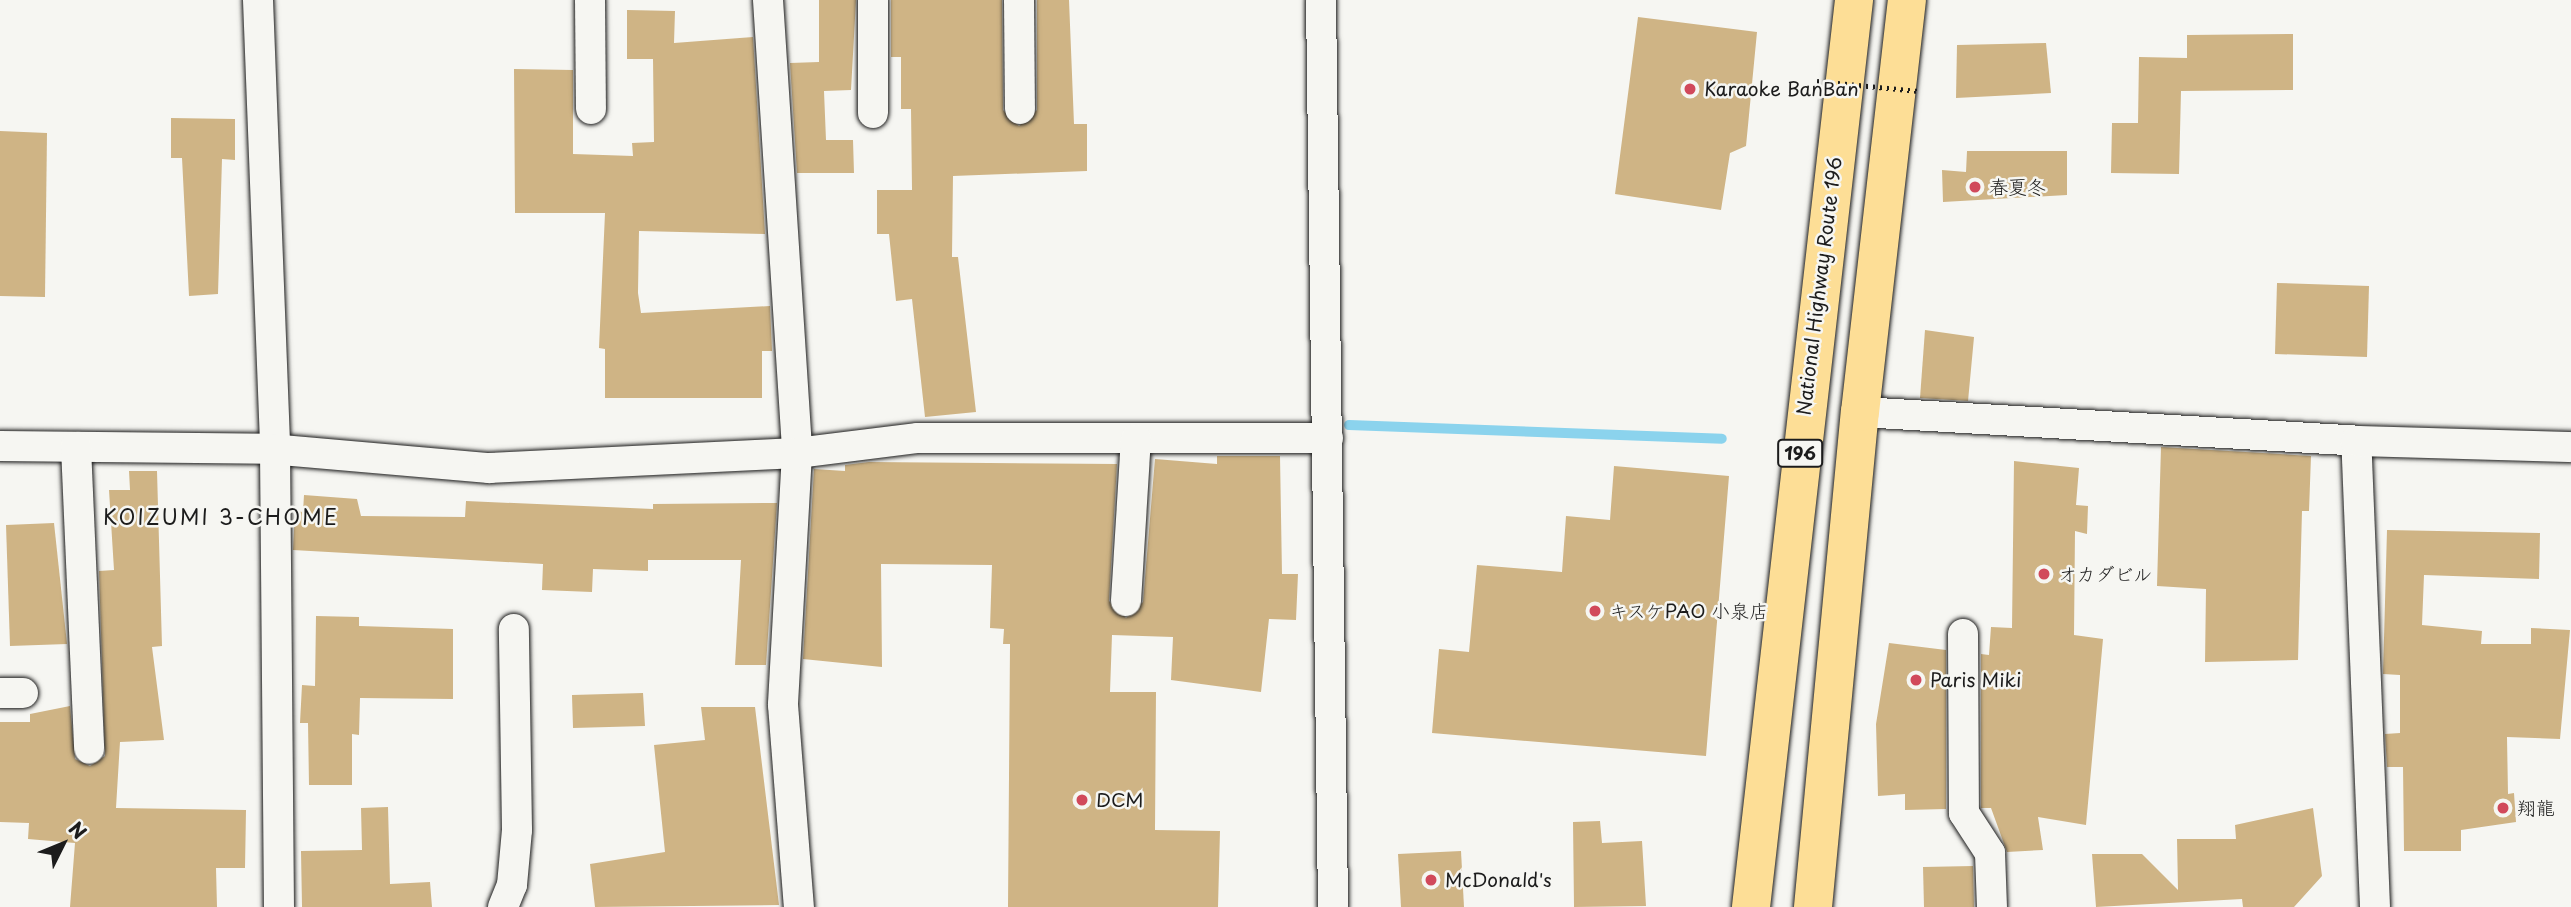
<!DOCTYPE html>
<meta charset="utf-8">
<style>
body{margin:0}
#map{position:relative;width:2571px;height:907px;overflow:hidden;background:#f6f6f2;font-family:"Playpen Sans","Klee One",sans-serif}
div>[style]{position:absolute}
.stream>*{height:10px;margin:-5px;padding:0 5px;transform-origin:5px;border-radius:5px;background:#8bd3ed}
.building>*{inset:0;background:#cfb485}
.roads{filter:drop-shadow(0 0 2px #1c1c1c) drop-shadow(0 0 2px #1c1c1c)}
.minor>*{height:30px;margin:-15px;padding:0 15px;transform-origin:15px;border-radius:15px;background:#f6f6f2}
.trunk>*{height:38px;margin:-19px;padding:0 19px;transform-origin:19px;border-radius:19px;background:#fdde96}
.path-bridge>*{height:4.5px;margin-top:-2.25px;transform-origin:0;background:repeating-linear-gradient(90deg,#1c1c1c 0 2px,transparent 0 7px)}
.dots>*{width:19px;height:19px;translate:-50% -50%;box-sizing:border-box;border:4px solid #f6f6f2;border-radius:50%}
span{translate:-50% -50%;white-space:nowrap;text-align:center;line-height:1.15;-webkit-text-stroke:5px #f6f6f2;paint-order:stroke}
.shield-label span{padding:2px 5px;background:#f6f6f2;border:2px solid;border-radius:5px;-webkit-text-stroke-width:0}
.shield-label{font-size:18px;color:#1c1c1c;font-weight:700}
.poi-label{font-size:19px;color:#1c1c1c}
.left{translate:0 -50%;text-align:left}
.street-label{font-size:19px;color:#1c1c1c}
.neighbourhood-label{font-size:21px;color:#1c1c1c;letter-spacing:2px}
.north{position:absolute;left:28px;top:809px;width:70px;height:70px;-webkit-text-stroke:5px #f6f6f2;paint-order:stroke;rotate:47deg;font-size:19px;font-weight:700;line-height:28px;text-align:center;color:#1c1c1c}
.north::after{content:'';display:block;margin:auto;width:24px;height:32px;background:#1c1c1c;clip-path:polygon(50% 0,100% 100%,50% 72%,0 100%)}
</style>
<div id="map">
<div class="stream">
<div style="left:1349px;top:425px;width:373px;rotate:2.1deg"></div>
</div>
<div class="building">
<div style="clip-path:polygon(819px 0,856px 0,851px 90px,824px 91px,826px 140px,853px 140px,854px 173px,797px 173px,790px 63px,819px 62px)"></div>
<div style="clip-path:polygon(891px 0,1002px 0,1003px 110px,1019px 126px,1037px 110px,1037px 0,1069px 0,1074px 124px,1087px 124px,1087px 171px,953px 176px,952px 257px,958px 257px,976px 412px,925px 417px,912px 299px,896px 301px,889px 234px,877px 234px,877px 190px,912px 190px,911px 109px,901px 109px,901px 57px,891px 57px)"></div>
<div style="clip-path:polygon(627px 10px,675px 11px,674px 43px,753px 37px,765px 234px,639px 231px,638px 293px,641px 313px,770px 306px,772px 351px,762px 351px,762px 398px,605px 398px,605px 349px,599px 348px,605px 213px,515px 213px,514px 69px,573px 70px,573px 154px,633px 156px,632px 143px,654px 142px,653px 59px,627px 59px)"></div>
<div style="clip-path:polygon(1638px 17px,1757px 32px,1746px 146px,1730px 153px,1721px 210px,1615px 194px)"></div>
<div style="clip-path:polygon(2293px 34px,2293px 90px,2181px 91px,2179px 174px,2111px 173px,2112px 123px,2138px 123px,2139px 57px,2187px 58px,2187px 35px)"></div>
<div style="clip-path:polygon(2046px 43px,2051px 93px,1956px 98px,1957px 45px)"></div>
<div style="clip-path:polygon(171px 118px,235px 119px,235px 160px,222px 159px,218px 294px,189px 296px,182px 158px,171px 158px)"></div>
<div style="clip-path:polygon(0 131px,47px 133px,45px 297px,0 296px)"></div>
<div style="clip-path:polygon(1967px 151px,2067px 151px,2067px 195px,1943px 202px,1942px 170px,1966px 172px)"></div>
<div style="clip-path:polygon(2277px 283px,2369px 286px,2367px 357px,2275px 354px)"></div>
<div style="clip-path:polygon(1925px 330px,1974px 337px,1968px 401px,1920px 398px)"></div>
<div style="clip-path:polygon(2161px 447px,2311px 456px,2309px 511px,2302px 511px,2298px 660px,2205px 662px,2206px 589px,2157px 586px)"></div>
<div style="clip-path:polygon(1217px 456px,1280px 456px,1282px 574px,1298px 574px,1296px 620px,1269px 619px,1261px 692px,1171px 680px,1173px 637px,1112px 635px,1110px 692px,1156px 692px,1155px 830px,1220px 831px,1218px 907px,1008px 907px,1010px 644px,1003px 644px,1004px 629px,990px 628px,992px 565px,881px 564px,882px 667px,803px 659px,814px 469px,845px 471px,845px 465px,869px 462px,1117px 464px,1109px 601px,1126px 618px,1143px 602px,1155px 459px,1217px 464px)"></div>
<div style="clip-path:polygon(2014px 461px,2079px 468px,2076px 505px,2088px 506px,2087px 534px,2075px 531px,2074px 635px,2103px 639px,2086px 825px,2038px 817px,2043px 850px,2007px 852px,1991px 808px,1981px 808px,1981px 654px,1989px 655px,1991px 627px,2012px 628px)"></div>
<div style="clip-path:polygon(1614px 466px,1729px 476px,1706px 756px,1432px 733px,1439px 649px,1469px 652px,1477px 565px,1562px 572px,1566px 516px,1610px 520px)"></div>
<div style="clip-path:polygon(129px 471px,157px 471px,162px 646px,152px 647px,164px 740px,120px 742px,116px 808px,246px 810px,245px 868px,216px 868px,217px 907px,70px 907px,75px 843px,28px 839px,29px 823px,0 822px,0 722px,30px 722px,30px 714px,70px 706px,75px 759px,90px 766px,105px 756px,99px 571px,114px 570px,109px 490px,130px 490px)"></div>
<div style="clip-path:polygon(304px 495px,357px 499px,361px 516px,465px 517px,466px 501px,653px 509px,653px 504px,777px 503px,766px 665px,735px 665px,741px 560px,648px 560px,648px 571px,593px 569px,592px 592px,542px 590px,543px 564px,293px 550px,295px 511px,303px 512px)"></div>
<div style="clip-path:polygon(54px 523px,67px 644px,10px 646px,6px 525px)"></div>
<div style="clip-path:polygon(2387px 530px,2540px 533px,2539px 579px,2424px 575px,2422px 625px,2482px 631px,2481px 644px,2531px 644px,2531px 628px,2570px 630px,2560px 739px,2507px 737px,2508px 794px,2514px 793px,2516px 822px,2461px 830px,2461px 851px,2404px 851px,2403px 767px,2387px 767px,2385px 734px,2400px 733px,2400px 675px,2383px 674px)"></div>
<div style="clip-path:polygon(316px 616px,359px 617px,359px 626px,453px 629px,453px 699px,360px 698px,359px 735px,352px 734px,352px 785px,309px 785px,308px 723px,300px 723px,302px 685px,315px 686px)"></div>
<div style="clip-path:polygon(1889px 643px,1946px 650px,1946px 809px,1905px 810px,1905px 794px,1878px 796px,1876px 724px)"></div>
<div style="clip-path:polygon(643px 693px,645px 726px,573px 728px,572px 695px)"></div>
<div style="clip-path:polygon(701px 707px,755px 707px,779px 905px,595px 907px,590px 864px,665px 852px,654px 745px,705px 740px)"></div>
<div style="clip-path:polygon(388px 807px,390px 884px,430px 882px,432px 907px,302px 907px,301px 851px,362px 850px,361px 808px)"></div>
<div style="clip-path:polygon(2313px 808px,2322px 876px,2294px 907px,2243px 907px,2242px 899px,2096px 907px,2092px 854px,2142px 854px,2178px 890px,2177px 839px,2236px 839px,2235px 825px)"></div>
<div style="clip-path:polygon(1600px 821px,1602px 843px,1642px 841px,1646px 906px,1574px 907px,1573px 822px)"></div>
<div style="clip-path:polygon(1461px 851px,1464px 907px,1401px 907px,1398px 854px)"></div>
<div style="clip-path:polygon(1973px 866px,1974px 907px,1924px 907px,1923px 867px)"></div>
</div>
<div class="roads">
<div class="minor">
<div style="left:258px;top:0;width:450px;rotate:87.8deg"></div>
<div style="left:275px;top:450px;width:457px;rotate:89.5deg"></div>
<div style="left:590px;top:0;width:109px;rotate:89.5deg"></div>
<div style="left:768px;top:0;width:454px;rotate:86.3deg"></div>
<div style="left:797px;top:453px;width:252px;rotate:93.2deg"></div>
<div style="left:783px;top:705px;width:203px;rotate:85.5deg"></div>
<div style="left:1019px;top:0;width:109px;rotate:89.5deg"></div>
<div style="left:1321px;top:0;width:907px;rotate:89.24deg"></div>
<div style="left:873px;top:113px;width:113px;rotate:-90deg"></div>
<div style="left:1860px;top:412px;width:497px;rotate:3.3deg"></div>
<div style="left:0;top:446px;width:270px;rotate:0.6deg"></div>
<div style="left:270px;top:449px;width:220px;rotate:5deg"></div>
<div style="left:489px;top:468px;width:308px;rotate:-2.8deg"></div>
<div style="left:797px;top:453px;width:122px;rotate:-7.1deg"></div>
<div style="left:918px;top:438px;width:410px"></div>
<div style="left:76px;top:447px;width:302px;rotate:87.5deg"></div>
<div style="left:1126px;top:601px;width:162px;rotate:-86.5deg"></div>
<div style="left:1963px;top:634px;width:179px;rotate:89.7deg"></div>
<div style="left:1964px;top:813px;width:48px;rotate:57deg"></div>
<div style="left:1990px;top:853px;width:54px;rotate:87.9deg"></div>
<div style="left:0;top:693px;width:23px"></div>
<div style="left:503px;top:907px;width:24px;rotate:-68deg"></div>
<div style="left:512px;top:885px;width:55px;rotate:-84.8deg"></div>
<div style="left:517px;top:830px;width:201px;rotate:-90.9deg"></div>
<div style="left:2375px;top:907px;width:466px;rotate:-92.3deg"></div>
<div style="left:2356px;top:441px;width:215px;rotate:1.6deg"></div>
</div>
<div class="trunk">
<div style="left:1751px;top:907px;width:913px;rotate:-83.52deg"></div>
<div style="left:1813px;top:907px;width:497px;rotate:-84.6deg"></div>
<div style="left:1860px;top:412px;width:415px;rotate:-83.5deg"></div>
</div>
</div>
<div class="path-bridge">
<div style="left:1817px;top:81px;width:102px;rotate:5.6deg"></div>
</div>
<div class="dots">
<div style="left:1690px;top:89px;background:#d1495b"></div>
<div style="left:1975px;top:187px;background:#d1495b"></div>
<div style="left:2044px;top:574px;background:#d1495b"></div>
<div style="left:1595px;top:611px;background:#d1495b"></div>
<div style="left:1916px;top:680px;background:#d1495b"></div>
<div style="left:1082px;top:800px;background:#d1495b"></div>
<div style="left:2503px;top:808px;background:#d1495b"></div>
<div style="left:1431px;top:880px;background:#d1495b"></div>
</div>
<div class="shield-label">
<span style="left:1800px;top:453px">196</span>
</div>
<div class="poi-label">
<span class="left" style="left:1704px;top:89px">Karaoke BanBan</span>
<span class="left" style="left:1989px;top:187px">春夏冬</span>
<span class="left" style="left:2058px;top:574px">オカダビル</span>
<span class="left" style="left:1609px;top:611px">キスケPAO 小泉店</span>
<span class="left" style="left:1930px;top:680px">Paris Miki</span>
<span class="left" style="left:1096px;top:800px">DCM</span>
<span class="left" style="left:2517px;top:808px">翔龍</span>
<span class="left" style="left:1445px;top:880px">McDonald's</span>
</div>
<div class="street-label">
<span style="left:1819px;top:286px;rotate:-83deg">National Highway Route 196</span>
</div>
<div class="neighbourhood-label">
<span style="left:221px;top:516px">KOIZUMI 3-CHOME</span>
</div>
<div class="north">N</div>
</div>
